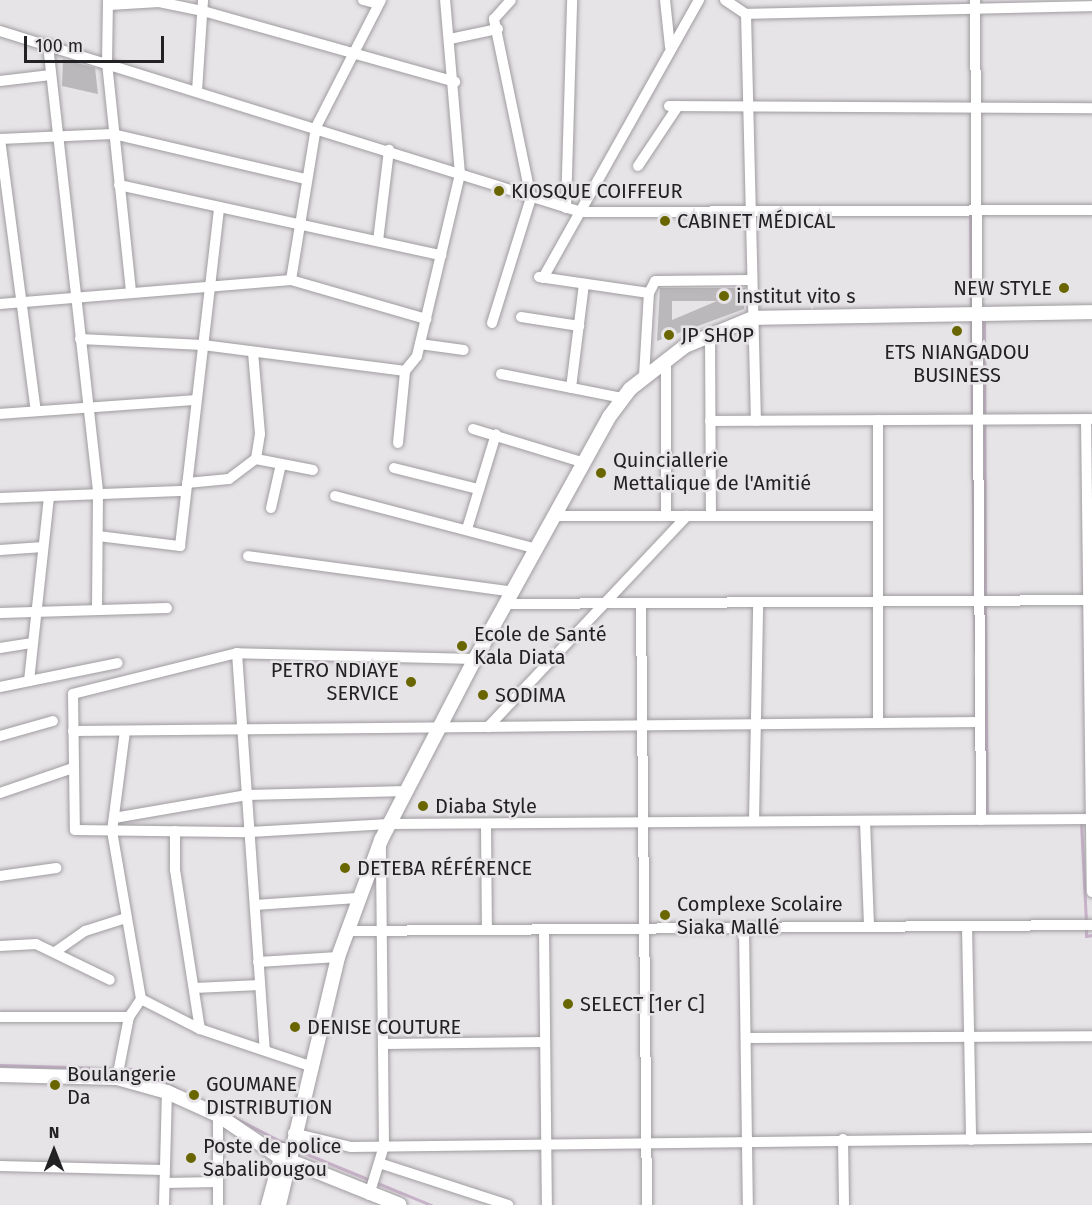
<!DOCTYPE html>
<meta charset="utf-8">
<style>
body{margin:0}
#map{position:relative;width:1092px;height:1205px;overflow:hidden;background:#e7e4e7;font-family:"Fira Sans",sans-serif}
div>[style]{position:absolute}
.stream>*{height:3px;margin:-1.5px;padding:0 1.5px;transform-origin:1.5px;border-radius:1.5px;background:#c7b1c9}
.building>*{inset:0;background:#bbb8bb}
.roads{filter:drop-shadow(0 0 2px #9f9ca0) drop-shadow(0 0 2px #9f9ca0)}
.minor>*{height:10px;margin:-5px;padding:0 5px;transform-origin:5px;border-radius:5px;background:#fff}
.secondary>*{height:14px;margin:-7px;padding:0 7px;transform-origin:7px;border-radius:7px;background:#fff}
.dots>*{width:16px;height:16px;translate:-50% -50%;box-sizing:border-box;border:3px solid #e7e4e7;border-radius:50%}
span{translate:-50% -50%;white-space:nowrap;text-align:center;line-height:1.15;-webkit-text-stroke:5px #e7e4e7;paint-order:stroke}
.poi-label{font-size:20px;color:#222123}
.left{translate:0 -50%;text-align:left}
.right{translate:-100% -50%;text-align:right}
.north{position:absolute;left:24px;top:1121px;width:60px;height:60px;-webkit-text-stroke:4px #e7e4e7;paint-order:stroke;rotate:0deg;font-size:16px;font-weight:700;line-height:24px;text-align:center;color:#222123}
.north::after{content:'';display:block;margin:auto;width:21px;height:27px;background:#222123;clip-path:polygon(50% 0,100% 100%,50% 72%,0 100%)}
.scale{position:absolute;left:24px;top:36px;width:140px;height:27px;box-sizing:border-box;border:3px solid #222123;border-top:0;padding-left:8px;font-size:18px;line-height:21px;white-space:nowrap;color:#222123;-webkit-text-stroke:4px #e7e4e7;paint-order:stroke}
</style>
<div id="map">
<div class="stream">
<div style="left:970px;top:212px;width:98px;rotate:89.4deg"></div>
<div style="left:971px;top:320px;width:278px;rotate:89.4deg"></div>
<div style="left:984px;top:320px;width:277px;rotate:89.8deg"></div>
<div style="left:985px;top:604px;width:212px;rotate:89.5deg"></div>
<div style="left:974px;top:605px;width:47px;rotate:88.8deg"></div>
<div style="left:975px;top:718px;width:41px;rotate:-90deg"></div>
<div style="left:975px;top:725px;width:20px;rotate:90deg"></div>
<div style="left:1081px;top:823px;width:99px;rotate:87.1deg"></div>
<div style="left:1086px;top:928px;width:8px;rotate:90deg"></div>
<div style="left:1086px;top:936px;width:6px;rotate:-9deg"></div>
<div style="left:0;top:1065px;width:137px;rotate:1.7deg"></div>
<div style="left:137px;top:1069px;width:47px;rotate:26.6deg"></div>
<div style="left:233px;top:1117px;width:59px;rotate:27deg"></div>
<div style="left:297px;top:1150px;width:145px;rotate:22.3deg"></div>
</div>
<div class="building">
<div style="clip-path:polygon(63px 59px,95px 68px,98px 94px,62px 86px)"></div>
<div style="clip-path:polygon(evenodd,660px 288px,745px 288px,744px 309px,657px 341px,660px 288px,672px 301px,717px 301px,672px 320px,672px 301px)"></div>
</div>
<div class="roads">
<div class="minor">
<div style="left:108px;top:0;width:63px;rotate:90.9deg"></div>
<div style="left:107px;top:63px;width:231px;rotate:84deg"></div>
<div style="left:363px;top:0;width:16px;rotate:14deg"></div>
<div style="left:665px;top:0;width:47px;rotate:83.9deg"></div>
<div style="left:725px;top:0;width:25px;rotate:34deg"></div>
<div style="left:746px;top:14px;width:346px;rotate:-1.3deg"></div>
<div style="left:975px;top:0;width:820px;rotate:89.58deg"></div>
<div style="left:109px;top:5px;width:50px;rotate:-3.4deg"></div>
<div style="left:159px;top:2px;width:45px;rotate:11.6deg"></div>
<div style="left:203px;top:11px;width:262px;rotate:15.7deg"></div>
<div style="left:746px;top:14px;width:407px;rotate:88.6deg"></div>
<div style="left:0;top:31px;width:609px;rotate:17.3deg"></div>
<div style="left:581px;top:212px;width:511px;rotate:-0.22deg"></div>
<div style="left:450px;top:39px;width:49px;rotate:-11.8deg"></div>
<div style="left:48px;top:45px;width:452px;rotate:83.6deg"></div>
<div style="left:98px;top:494px;width:116px;rotate:90.5deg"></div>
<div style="left:0;top:81px;width:51px;rotate:-6.7deg"></div>
<div style="left:197px;top:91px;width:91px;rotate:-86.2deg"></div>
<div style="left:669px;top:106px;width:423px;rotate:0.3deg"></div>
<div style="left:0;top:139px;width:113px;rotate:-2.5deg"></div>
<div style="left:113px;top:134px;width:197px;rotate:13.2deg"></div>
<div style="left:0;top:139px;width:274px;rotate:82.5deg"></div>
<div style="left:638px;top:166px;width:72px;rotate:-56.3deg"></div>
<div style="left:119px;top:185px;width:330px;rotate:12.3deg"></div>
<div style="left:566px;top:208px;width:208px;rotate:-88.3deg"></div>
<div style="left:378px;top:241px;width:92px;rotate:-83.1deg"></div>
<div style="left:539px;top:277px;width:111px;rotate:8.3deg"></div>
<div style="left:543px;top:278px;width:319px;rotate:-60.7deg"></div>
<div style="left:291px;top:280px;width:155px;rotate:-80.7deg"></div>
<div style="left:316px;top:127px;width:143px;rotate:-62.9deg"></div>
<div style="left:0;top:304px;width:292px;rotate:-4.7deg"></div>
<div style="left:291px;top:280px;width:141px;rotate:16.1deg"></div>
<div style="left:521px;top:317px;width:59px;rotate:8.8deg"></div>
<div style="left:492px;top:323px;width:131px;rotate:-72.7deg"></div>
<div style="left:531px;top:198px;width:183px;rotate:-101.7deg"></div>
<div style="left:494px;top:19px;width:25px;rotate:-48deg"></div>
<div style="left:710px;top:334px;width:182px;rotate:89.7deg"></div>
<div style="left:80px;top:339px;width:123px;rotate:2.8deg"></div>
<div style="left:203px;top:345px;width:204px;rotate:7.3deg"></div>
<div style="left:405px;top:371px;width:19px;rotate:-51deg"></div>
<div style="left:417px;top:356px;width:187px;rotate:-76.7deg"></div>
<div style="left:460px;top:174px;width:175px;rotate:-94.9deg"></div>
<div style="left:420px;top:344px;width:44px;rotate:7.8deg"></div>
<div style="left:666px;top:359px;width:157px;rotate:90deg"></div>
<div style="left:501px;top:374px;width:123px;rotate:11.2deg"></div>
<div style="left:644px;top:376px;width:83px;rotate:-86.6deg"></div>
<div style="left:649px;top:293px;width:13px;rotate:-63deg"></div>
<div style="left:655px;top:281px;width:97px;rotate:-0.6deg"></div>
<div style="left:571px;top:388px;width:105px;rotate:-82.9deg"></div>
<div style="left:0;top:414px;width:196px;rotate:-4.1deg"></div>
<div style="left:1086px;top:419px;width:473px;rotate:89.3deg"></div>
<div style="left:878px;top:420px;width:303px;rotate:90deg"></div>
<div style="left:710px;top:421px;width:381px;rotate:-0.3deg"></div>
<div style="left:473px;top:429px;width:117px;rotate:16.9deg"></div>
<div style="left:398px;top:443px;width:72px;rotate:-84.4deg"></div>
<div style="left:256px;top:459px;width:58px;rotate:10.9deg"></div>
<div style="left:394px;top:468px;width:87px;rotate:14deg"></div>
<div style="left:187px;top:483px;width:42px;rotate:-5.4deg"></div>
<div style="left:229px;top:479px;width:34px;rotate:-37deg"></div>
<div style="left:256px;top:459px;width:25px;rotate:-81deg"></div>
<div style="left:260px;top:434px;width:82px;rotate:-94.9deg"></div>
<div style="left:335px;top:496px;width:209px;rotate:14.7deg"></div>
<div style="left:0;top:498px;width:186px;rotate:-2.2deg"></div>
<div style="left:271px;top:508px;width:45px;rotate:-77.2deg"></div>
<div style="left:556px;top:516px;width:322px"></div>
<div style="left:467px;top:529px;width:99px;rotate:-73deg"></div>
<div style="left:98px;top:536px;width:83px;rotate:7deg"></div>
<div style="left:180px;top:546px;width:341px;rotate:-83.4deg"></div>
<div style="left:0;top:550px;width:43px;rotate:-4deg"></div>
<div style="left:248px;top:556px;width:268px;rotate:7.7deg"></div>
<div style="left:507px;top:604px;width:585px;rotate:-0.39deg"></div>
<div style="left:641px;top:604px;width:601px;rotate:89.43deg"></div>
<div style="left:0;top:613px;width:167px;rotate:-1.7deg"></div>
<div style="left:0;top:648px;width:33px;rotate:-9deg"></div>
<div style="left:237px;top:653px;width:397px;rotate:86deg"></div>
<div style="left:475px;top:659px;width:238px;rotate:-178.6deg"></div>
<div style="left:237px;top:653px;width:169px;rotate:166deg"></div>
<div style="left:73px;top:694px;width:136px;rotate:89.2deg"></div>
<div style="left:75px;top:830px;width:175px;rotate:0.7deg"></div>
<div style="left:250px;top:832px;width:139px;rotate:-3.3deg"></div>
<div style="left:389px;top:824px;width:702px;rotate:-0.41deg"></div>
<div style="left:29px;top:681px;width:186px;rotate:-83.8deg"></div>
<div style="left:0;top:687px;width:120px;rotate:-11.5deg"></div>
<div style="left:488px;top:727px;width:290px;rotate:-46.7deg"></div>
<div style="left:73px;top:731px;width:907px;rotate:-0.57deg"></div>
<div style="left:125px;top:731px;width:101px;rotate:97.4deg"></div>
<div style="left:112px;top:831px;width:170px;rotate:80.2deg"></div>
<div style="left:141px;top:999px;width:66px;rotate:27deg"></div>
<div style="left:200px;top:1029px;width:116px;rotate:18.6deg"></div>
<div style="left:0;top:736px;width:55px;rotate:-15.8deg"></div>
<div style="left:0;top:793px;width:77px;rotate:-18.9deg"></div>
<div style="left:114px;top:818px;width:135px;rotate:-9.8deg"></div>
<div style="left:247px;top:795px;width:160px;rotate:-1.4deg"></div>
<div style="left:754px;top:821px;width:218px;rotate:-88.9deg"></div>
<div style="left:865px;top:821px;width:106px;rotate:87.8deg"></div>
<div style="left:486px;top:824px;width:106px;rotate:89.5deg"></div>
<div style="left:175px;top:831px;width:39px;rotate:90deg"></div>
<div style="left:175px;top:870px;width:161px;rotate:81.1deg"></div>
<div style="left:0;top:876px;width:57px;rotate:-8.1deg"></div>
<div style="left:255px;top:905px;width:102px;rotate:-3.9deg"></div>
<div style="left:967px;top:926px;width:214px;rotate:88.9deg"></div>
<div style="left:744px;top:929px;width:276px;rotate:89.2deg"></div>
<div style="left:544px;top:930px;width:275px;rotate:89.4deg"></div>
<div style="left:346px;top:931px;width:746px;rotate:-0.46deg"></div>
<div style="left:0;top:946px;width:36px;rotate:-3deg"></div>
<div style="left:36px;top:944px;width:82px;rotate:25.9deg"></div>
<div style="left:55px;top:952px;width:37px;rotate:-35deg"></div>
<div style="left:85px;top:931px;width:43px;rotate:-17.6deg"></div>
<div style="left:258px;top:962px;width:80px;rotate:-3.6deg"></div>
<div style="left:194px;top:988px;width:66px;rotate:-2.6deg"></div>
<div style="left:0;top:1017px;width:129px"></div>
<div style="left:746px;top:1038px;width:346px;rotate:-0.3deg"></div>
<div style="left:384px;top:1044px;width:161px;rotate:-0.7deg"></div>
<div style="left:117px;top:1078px;width:62px;rotate:-78.9deg"></div>
<div style="left:129px;top:1017px;width:22px;rotate:-56deg"></div>
<div style="left:218px;top:1115px;width:90px;rotate:90deg"></div>
<div style="left:293px;top:1133px;width:60px;rotate:13.6deg"></div>
<div style="left:351px;top:1147px;width:741px;rotate:-0.7deg"></div>
<div style="left:843px;top:1139px;width:66px;rotate:89.1deg"></div>
<div style="left:379px;top:1163px;width:136px;rotate:18deg"></div>
<div style="left:0;top:1166px;width:163px;rotate:1.4deg"></div>
<div style="left:165px;top:1183px;width:53px;rotate:-1.1deg"></div>
<div style="left:369px;top:1195px;width:51px;rotate:-73deg"></div>
<div style="left:384px;top:1146px;width:303px;rotate:-90.6deg"></div>
<div style="left:164px;top:1205px;width:113px;rotate:-88.5deg"></div>
</div>
<div class="secondary">
<div style="left:0;top:1075px;width:117px;rotate:1.5deg"></div>
<div style="left:117px;top:1078px;width:52px;rotate:15.6deg"></div>
<div style="left:167px;top:1092px;width:56px;rotate:24.3deg"></div>
<div style="left:218px;top:1115px;width:73px;rotate:34.3deg"></div>
<div style="left:278px;top:1156px;width:131px;rotate:21.9deg"></div>
<div style="left:268px;top:1205px;width:57px;rotate:-74.7deg"></div>
<div style="left:279px;top:1205px;width:255px;rotate:-76.6deg"></div>
<div style="left:338px;top:957px;width:125px;rotate:-69.8deg"></div>
<div style="left:381px;top:840px;width:204px;rotate:-62.6deg"></div>
<div style="left:475px;top:659px;width:277px;rotate:-61deg"></div>
<div style="left:609px;top:417px;width:35px;rotate:-53deg"></div>
<div style="left:630px;top:389px;width:70px;rotate:-38deg"></div>
<div style="left:685px;top:346px;width:74px;rotate:-22.4deg"></div>
<div style="left:753px;top:318px;width:339px;rotate:-1deg"></div>
</div>
</div>
<div class="dots">
<div style="left:499px;top:191px;background:#696600"></div>
<div style="left:665px;top:221px;background:#696600"></div>
<div style="left:1064px;top:288px;background:#696600"></div>
<div style="left:724px;top:296px;background:#696600"></div>
<div style="left:957px;top:331px;background:#696600"></div>
<div style="left:669px;top:335px;background:#696600"></div>
<div style="left:601px;top:473px;background:#696600"></div>
<div style="left:462px;top:646px;background:#696600"></div>
<div style="left:411px;top:682px;background:#696600"></div>
<div style="left:483px;top:695px;background:#696600"></div>
<div style="left:423px;top:806px;background:#696600"></div>
<div style="left:345px;top:868px;background:#696600"></div>
<div style="left:665px;top:915px;background:#696600"></div>
<div style="left:568px;top:1004px;background:#696600"></div>
<div style="left:295px;top:1027px;background:#696600"></div>
<div style="left:55px;top:1085px;background:#696600"></div>
<div style="left:194px;top:1095px;background:#696600"></div>
<div style="left:191px;top:1158px;background:#696600"></div>
</div>
<div class="poi-label">
<span class="left" style="left:511px;top:191px">KIOSQUE COIFFEUR</span>
<span class="left" style="left:677px;top:221px">CABINET MÉDICAL</span>
<span class="right" style="left:1052px;top:288px">NEW STYLE</span>
<span class="left" style="left:736px;top:296px">institut vito s</span>
<span class="left" style="left:681px;top:335px">JP SHOP</span>
<span style="left:957px;top:364px">ETS NIANGADOU<br>BUSINESS</span>
<span class="left" style="left:613px;top:472px">Quinciallerie<br>Mettalique de l'Amitié</span>
<span class="left" style="left:474px;top:646px">Ecole de Santé<br>Kala Diata</span>
<span class="right" style="left:399px;top:682px">PETRO NDIAYE<br>SERVICE</span>
<span class="left" style="left:495px;top:695px">SODIMA</span>
<span class="left" style="left:435px;top:806px">Diaba Style</span>
<span class="left" style="left:357px;top:868px">DETEBA RÉFÉRENCE</span>
<span class="left" style="left:677px;top:916px">Complexe Scolaire<br>Siaka Mallé</span>
<span class="left" style="left:580px;top:1004px">SELECT [1er C]</span>
<span class="left" style="left:307px;top:1027px">DENISE COUTURE</span>
<span class="left" style="left:67px;top:1086px">Boulangerie<br>Da</span>
<span class="left" style="left:206px;top:1096px">GOUMANE<br>DISTRIBUTION</span>
<span class="left" style="left:203px;top:1158px">Poste de police<br>Sabalibougou</span>
</div>
<div class="north">N</div>
<div class="scale">100 m</div>
</div>
